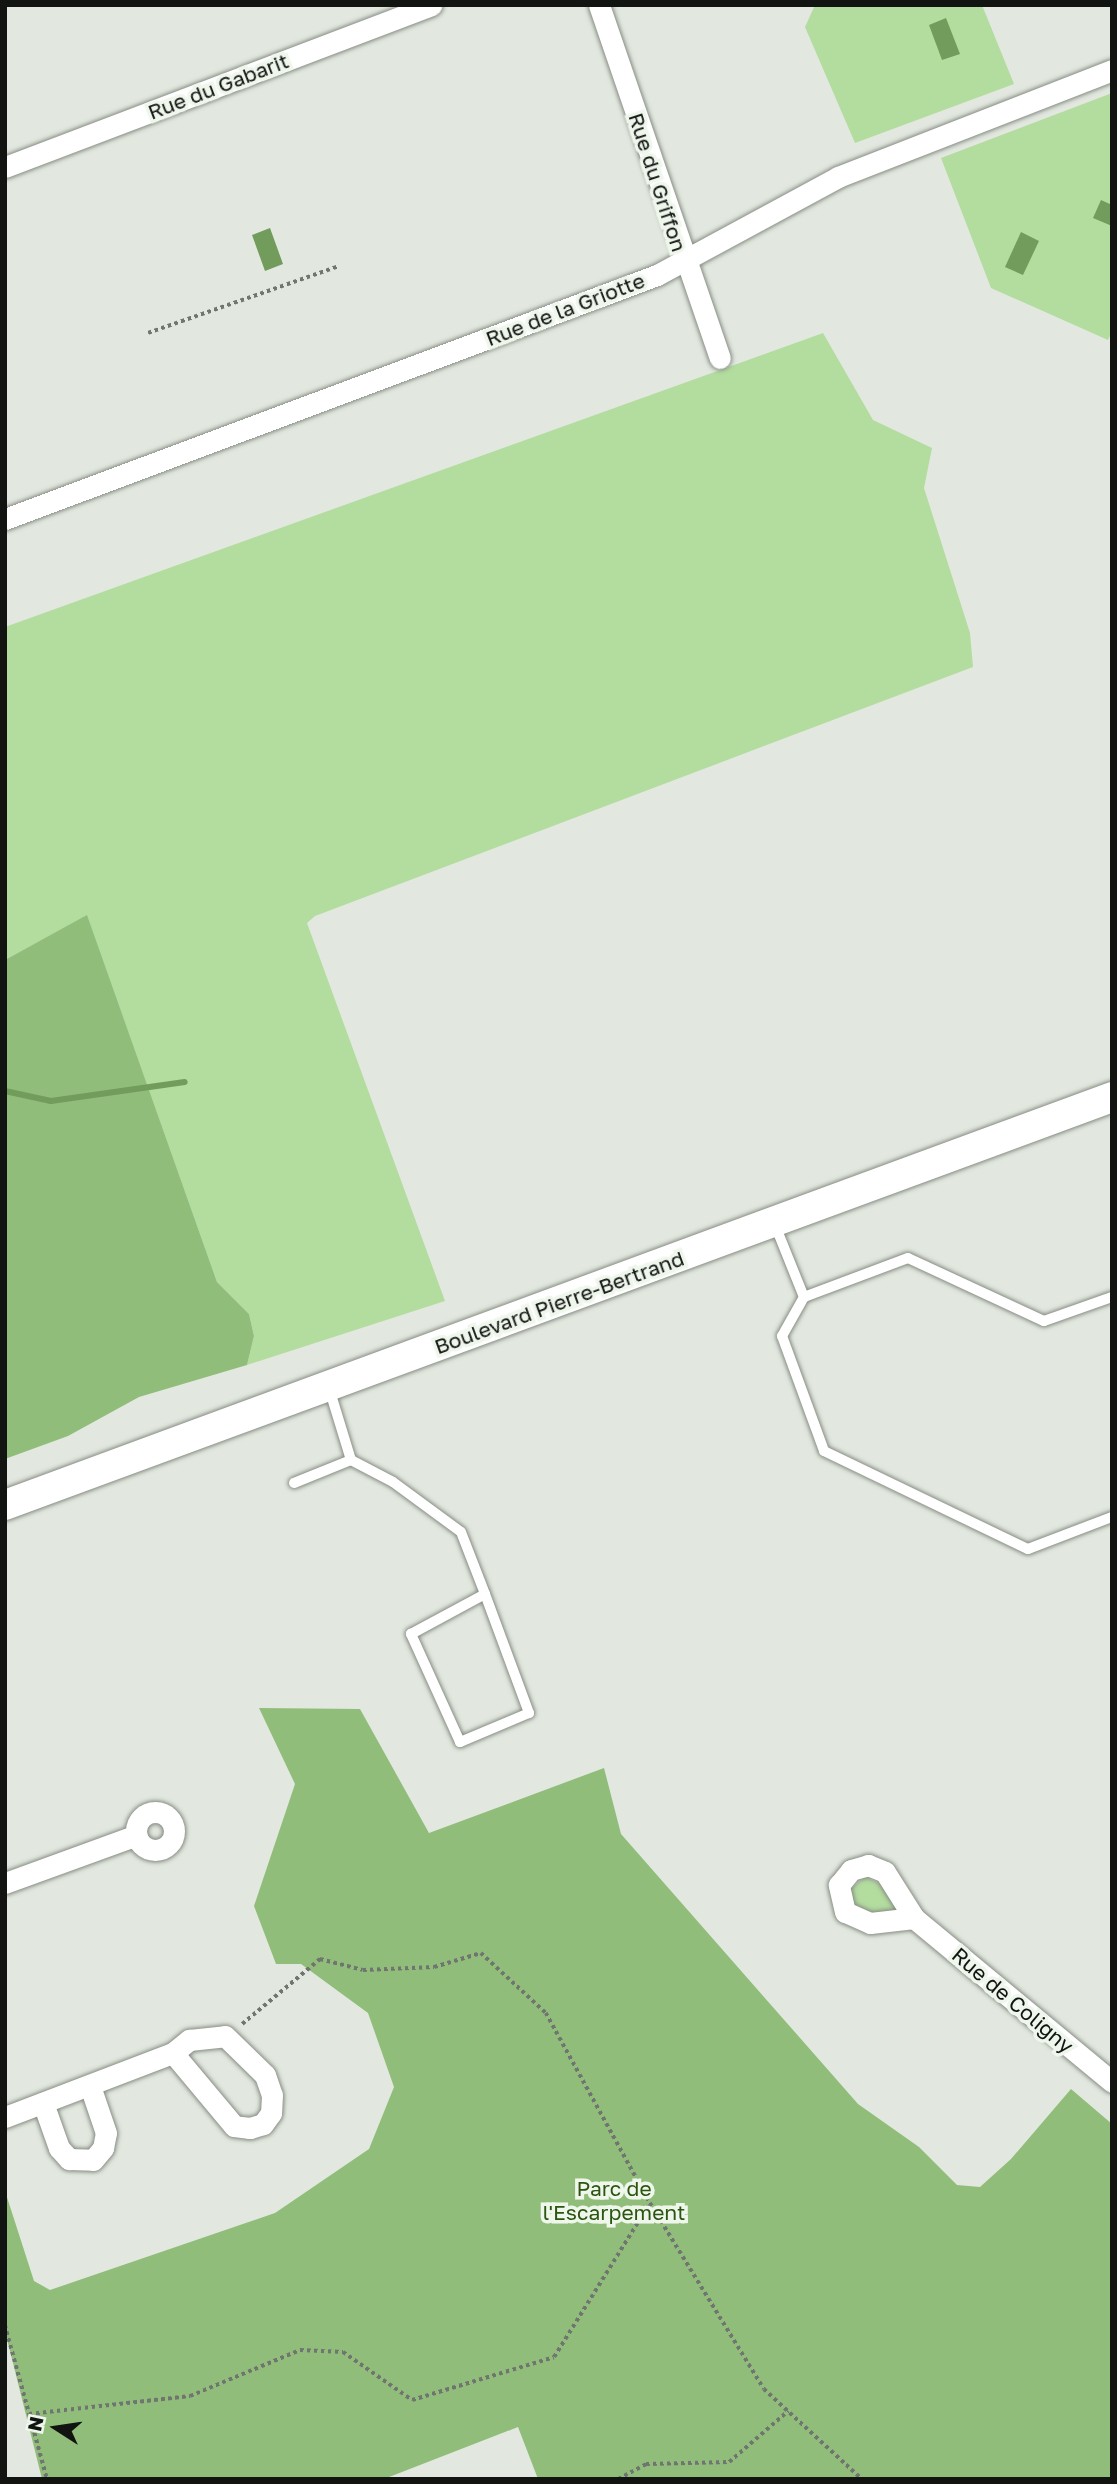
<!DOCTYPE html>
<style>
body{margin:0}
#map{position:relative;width:1117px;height:2484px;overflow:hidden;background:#e2e8df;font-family:"Golos Text",sans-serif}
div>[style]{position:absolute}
.green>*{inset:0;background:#b3dc9f}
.forest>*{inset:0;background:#90bd7a}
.water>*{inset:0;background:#719c5b}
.stream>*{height:6px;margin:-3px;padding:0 3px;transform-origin:3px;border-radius:3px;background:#719c5b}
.path>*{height:3.5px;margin-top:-1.75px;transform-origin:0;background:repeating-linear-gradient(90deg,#70756f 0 3.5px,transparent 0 7px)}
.roads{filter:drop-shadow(0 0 2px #878d84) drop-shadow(0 0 2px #878d84)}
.lane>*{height:10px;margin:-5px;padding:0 5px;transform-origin:5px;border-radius:5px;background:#fff}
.street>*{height:21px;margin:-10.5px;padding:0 10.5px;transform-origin:10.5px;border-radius:10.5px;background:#fff}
.street>.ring{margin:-10.5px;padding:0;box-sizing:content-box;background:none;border:21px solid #fff;border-radius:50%}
.secondary>*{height:30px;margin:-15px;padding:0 15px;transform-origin:15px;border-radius:15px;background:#fff}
span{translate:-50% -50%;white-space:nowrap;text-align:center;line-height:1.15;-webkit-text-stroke:7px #eff6ec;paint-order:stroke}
.street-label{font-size:21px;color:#111411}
.park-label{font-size:21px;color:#2c5510}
.frame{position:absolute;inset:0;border:7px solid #111411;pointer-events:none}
.north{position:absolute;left:21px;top:2393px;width:70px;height:70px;-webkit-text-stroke:5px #eff6ec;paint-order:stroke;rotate:282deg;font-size:19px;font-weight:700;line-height:28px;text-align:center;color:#111411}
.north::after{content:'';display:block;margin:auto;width:24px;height:32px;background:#111411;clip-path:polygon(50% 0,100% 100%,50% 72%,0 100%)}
</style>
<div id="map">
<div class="green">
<div style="clip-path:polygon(815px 5px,982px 5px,1014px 84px,855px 143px,805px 27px)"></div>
<div style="clip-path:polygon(1112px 93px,1112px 332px,1108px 340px,991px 288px,941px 158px)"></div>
<div style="clip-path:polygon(823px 333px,873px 420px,932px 448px,924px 488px,970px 633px,973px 667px,315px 916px,307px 923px,445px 1301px,247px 1365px,254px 1336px,249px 1314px,217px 1282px,87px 916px,5px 960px,5px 627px)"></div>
<div style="clip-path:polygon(865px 1877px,883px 1885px,899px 1913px,861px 1912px,853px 1908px,847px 1892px)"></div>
</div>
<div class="forest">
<div style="clip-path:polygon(87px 915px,217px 1282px,249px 1314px,254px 1336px,247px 1365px,139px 1397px,68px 1436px,5px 1459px,5px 960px)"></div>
<div style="clip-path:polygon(259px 1708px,360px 1709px,429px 1833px,604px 1768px,621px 1834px,858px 2104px,919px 2147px,957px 2185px,980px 2187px,1011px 2159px,1071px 2089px,1112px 2124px,1112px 2479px,538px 2479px,518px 2427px,384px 2479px,42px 2479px,5px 2331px,5px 2191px,34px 2281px,50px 2290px,275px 2213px,369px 2149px,394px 2087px,368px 2013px,301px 1964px,276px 1964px,254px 1906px,295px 1784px)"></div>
</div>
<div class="water">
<div style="clip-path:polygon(946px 18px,960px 54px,942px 60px,929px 25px)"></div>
<div style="clip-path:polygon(1101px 200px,1112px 205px,1112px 226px,1093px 218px)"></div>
<div style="clip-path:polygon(270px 228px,283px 264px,265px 271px,252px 235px)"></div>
<div style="clip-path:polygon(1021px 232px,1039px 241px,1023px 275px,1005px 267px)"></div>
</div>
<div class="stream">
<div style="left:5px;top:1091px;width:47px;rotate:12.3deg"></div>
<div style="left:51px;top:1101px;width:135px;rotate:-8.1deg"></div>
</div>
<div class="path">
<div style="left:148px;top:333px;width:202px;rotate:-19.3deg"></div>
<div style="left:242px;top:2024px;width:102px;rotate:-39.8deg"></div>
<div style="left:320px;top:1959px;width:44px;rotate:14.3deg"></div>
<div style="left:363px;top:1970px;width:71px;rotate:-2.4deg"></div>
<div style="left:434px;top:1967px;width:49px;rotate:-16.6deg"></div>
<div style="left:481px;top:1953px;width:88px;rotate:42.7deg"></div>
<div style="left:546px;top:2013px;width:217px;rotate:61.3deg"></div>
<div style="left:650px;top:2203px;width:218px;rotate:58.5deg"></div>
<div style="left:764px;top:2389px;width:133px;rotate:42.6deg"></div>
<div style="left:5px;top:2325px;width:160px;rotate:74.7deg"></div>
<div style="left:29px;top:2414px;width:162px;rotate:-6.4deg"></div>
<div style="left:190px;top:2396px;width:119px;rotate:-22.7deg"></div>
<div style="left:300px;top:2350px;width:43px;rotate:2.7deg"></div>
<div style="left:343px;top:2352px;width:84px;rotate:34.8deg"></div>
<div style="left:412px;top:2400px;width:148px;rotate:-16.8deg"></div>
<div style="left:554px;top:2357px;width:181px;rotate:-58.1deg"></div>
<div style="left:618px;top:2479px;width:32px;rotate:-28deg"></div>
<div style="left:646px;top:2464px;width:83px;rotate:-1.4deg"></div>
<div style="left:729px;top:2462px;width:78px;rotate:-40.8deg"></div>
</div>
<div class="roads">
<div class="lane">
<div style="left:775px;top:1225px;width:78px;rotate:68.1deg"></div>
<div style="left:804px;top:1297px;width:111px;rotate:-20.6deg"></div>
<div style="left:908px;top:1258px;width:150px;rotate:24.9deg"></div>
<div style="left:1044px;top:1321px;width:72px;rotate:-19.4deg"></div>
<div style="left:804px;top:1297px;width:45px;rotate:119.4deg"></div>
<div style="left:782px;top:1336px;width:122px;rotate:69.9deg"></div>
<div style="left:824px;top:1451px;width:226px;rotate:25.7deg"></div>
<div style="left:1028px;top:1549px;width:90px;rotate:-20.9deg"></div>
<div style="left:351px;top:1460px;width:47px;rotate:27.6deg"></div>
<div style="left:393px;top:1482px;width:84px;rotate:36.3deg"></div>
<div style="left:461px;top:1532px;width:66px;rotate:68.8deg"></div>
<div style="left:485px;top:1594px;width:127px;rotate:69.7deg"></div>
<div style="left:529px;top:1713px;width:75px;rotate:157.2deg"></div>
<div style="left:460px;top:1742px;width:119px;rotate:-114.4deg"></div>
<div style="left:411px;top:1634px;width:84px;rotate:-28.4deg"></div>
<div style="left:294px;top:1483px;width:61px;rotate:-22deg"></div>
<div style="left:351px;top:1460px;width:75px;rotate:-107deg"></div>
</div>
<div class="street">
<div style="left:599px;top:5px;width:373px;rotate:71.1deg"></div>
<div style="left:5px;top:167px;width:456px;rotate:-20.8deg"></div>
<div style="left:5px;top:519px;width:696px;rotate:-20.52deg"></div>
<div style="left:657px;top:275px;width:206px;rotate:-28.4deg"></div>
<div style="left:838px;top:177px;width:294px;rotate:-21.3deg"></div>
<div class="ring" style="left:136px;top:1812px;width:17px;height:17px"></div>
<div style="left:868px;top:1865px;width:18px;rotate:22deg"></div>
<div style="left:885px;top:1872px;width:54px;rotate:57.8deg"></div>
<div style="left:914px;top:1918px;width:44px;rotate:173.5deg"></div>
<div style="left:870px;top:1923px;width:27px;rotate:-156deg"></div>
<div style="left:845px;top:1912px;width:28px;rotate:-103deg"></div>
<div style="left:839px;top:1885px;width:19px;rotate:-51deg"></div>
<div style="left:851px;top:1870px;width:18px;rotate:-16deg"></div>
<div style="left:5px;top:1883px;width:140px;rotate:-20deg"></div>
<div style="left:914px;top:1918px;width:257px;rotate:39.6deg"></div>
<div style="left:43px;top:2103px;width:48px;rotate:70.4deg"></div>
<div style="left:59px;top:2148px;width:15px;rotate:48deg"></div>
<div style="left:69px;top:2159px;width:24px;rotate:2deg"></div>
<div style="left:93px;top:2160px;width:16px;rotate:-50deg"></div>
<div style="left:103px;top:2148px;width:15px;rotate:-79deg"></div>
<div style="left:106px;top:2133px;width:50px;rotate:-108.8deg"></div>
<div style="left:5px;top:2117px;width:180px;rotate:-20.9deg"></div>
<div style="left:173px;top:2053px;width:21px;rotate:-39deg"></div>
<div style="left:189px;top:2040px;width:36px;rotate:-6deg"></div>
<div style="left:225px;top:2036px;width:56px;rotate:44.3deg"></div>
<div style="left:265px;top:2075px;width:21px;rotate:71deg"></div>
<div style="left:272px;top:2095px;width:18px;rotate:93deg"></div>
<div style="left:271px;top:2113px;width:14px;rotate:126deg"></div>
<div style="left:263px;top:2124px;width:14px;rotate:163deg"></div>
<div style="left:250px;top:2128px;width:16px;rotate:-173deg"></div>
<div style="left:234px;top:2126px;width:95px;rotate:-129.9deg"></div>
</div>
<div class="secondary">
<div style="left:5px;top:1505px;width:1180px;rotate:-20.23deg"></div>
</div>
</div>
<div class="street-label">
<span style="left:218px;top:86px;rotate:-21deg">Rue du Gabarit</span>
<span style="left:658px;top:182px;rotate:72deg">Rue du Griffon</span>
<span style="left:565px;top:309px;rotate:-21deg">Rue de la Griotte</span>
<span style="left:559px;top:1302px;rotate:-20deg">Boulevard Pierre-Bertrand</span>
<span style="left:1013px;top:2000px;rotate:40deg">Rue de Coligny</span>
</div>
<div class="park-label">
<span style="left:614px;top:2200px">Parc de<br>l'Escarpement</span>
</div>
<div class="frame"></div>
<div class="north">N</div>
</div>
